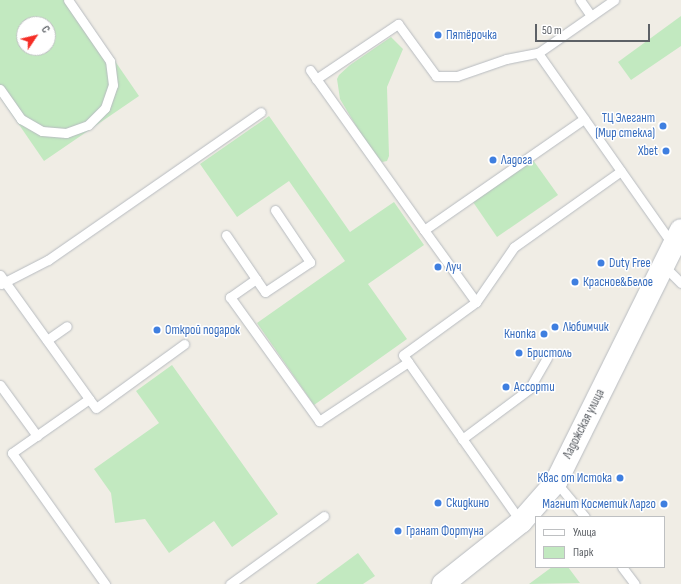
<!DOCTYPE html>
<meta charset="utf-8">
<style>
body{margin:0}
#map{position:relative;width:681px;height:584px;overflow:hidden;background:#f0ede5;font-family:"Sofia Sans Condensed",sans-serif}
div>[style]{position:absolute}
.green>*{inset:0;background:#c2e9c0}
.roads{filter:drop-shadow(0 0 1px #b7bbc0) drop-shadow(0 0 1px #b7bbc0)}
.service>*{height:9px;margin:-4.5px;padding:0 4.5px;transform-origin:4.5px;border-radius:4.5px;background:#fff}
.tertiary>*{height:22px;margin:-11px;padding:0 11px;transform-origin:11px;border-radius:11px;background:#fff}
.dots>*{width:11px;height:11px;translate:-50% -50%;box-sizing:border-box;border:2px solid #fff;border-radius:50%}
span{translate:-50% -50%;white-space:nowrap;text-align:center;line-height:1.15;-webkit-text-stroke:3px #fff;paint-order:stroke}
.shop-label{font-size:13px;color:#366cbe}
.left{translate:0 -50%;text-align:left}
.right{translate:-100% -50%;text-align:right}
.street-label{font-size:13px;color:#5d6166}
.legend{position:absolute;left:535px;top:516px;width:130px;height:52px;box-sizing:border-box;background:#fff;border:1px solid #bec0c2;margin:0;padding:5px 7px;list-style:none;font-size:12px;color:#5d6166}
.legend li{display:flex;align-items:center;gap:8px;height:20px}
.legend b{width:20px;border:1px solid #bec0c2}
.north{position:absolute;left:16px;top:16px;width:40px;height:40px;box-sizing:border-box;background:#fff;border:1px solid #bec0c2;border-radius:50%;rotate:55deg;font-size:11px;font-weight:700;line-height:16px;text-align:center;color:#5d6166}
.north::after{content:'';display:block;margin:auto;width:14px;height:18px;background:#f52e26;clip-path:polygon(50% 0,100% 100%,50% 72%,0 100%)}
.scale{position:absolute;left:535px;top:24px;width:115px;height:18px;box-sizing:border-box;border:2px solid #5d6166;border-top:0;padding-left:5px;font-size:12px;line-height:14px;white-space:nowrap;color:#5d6166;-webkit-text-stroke:3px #fff;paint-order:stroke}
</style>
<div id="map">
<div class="green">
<div style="clip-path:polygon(evenodd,0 0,73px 0,139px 96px,44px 161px,0 97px,0 0,24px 24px,48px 24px,48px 48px,24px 48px,24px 24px)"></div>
<div style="clip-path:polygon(681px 16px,681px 46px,631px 80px,618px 62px)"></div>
<div style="clip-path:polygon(391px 37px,403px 49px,387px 87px,389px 156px,387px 161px,382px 162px,365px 141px,340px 99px,337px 79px,339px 75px,350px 65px)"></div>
<div style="clip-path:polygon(269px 116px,350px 232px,394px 202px,424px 245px,368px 284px,407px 339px,314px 405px,257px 323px,345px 261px,289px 181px,237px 217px,200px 164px)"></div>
<div style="clip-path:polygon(533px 160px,558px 195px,497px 237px,473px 202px)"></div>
<div style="clip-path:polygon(172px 365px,278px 514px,232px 547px,214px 521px,169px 553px,145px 519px,115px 523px,111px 493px,94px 469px,159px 423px,136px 391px)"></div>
<div style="clip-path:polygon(358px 553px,375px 576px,363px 584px,316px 584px)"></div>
<div style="clip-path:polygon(552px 567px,568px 567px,580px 583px,529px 584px)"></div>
</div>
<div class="roads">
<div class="service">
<div style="left:580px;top:0;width:19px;rotate:55deg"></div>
<div style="left:538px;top:53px;width:235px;rotate:54.9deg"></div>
<div style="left:310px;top:70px;width:196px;rotate:54.5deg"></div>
<div style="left:316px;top:79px;width:99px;rotate:-33.9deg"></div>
<div style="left:398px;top:24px;width:64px;rotate:53.8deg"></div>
<div style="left:436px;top:76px;width:21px"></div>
<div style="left:457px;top:76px;width:52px;rotate:-19.1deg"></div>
<div style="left:506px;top:59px;width:33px;rotate:-11deg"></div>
<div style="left:538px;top:53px;width:93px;rotate:-34.9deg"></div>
<div style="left:0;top:89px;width:37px;rotate:55deg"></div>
<div style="left:21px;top:119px;width:24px;rotate:30deg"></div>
<div style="left:42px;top:131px;width:24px;rotate:5deg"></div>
<div style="left:66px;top:133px;width:23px;rotate:-20deg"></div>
<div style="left:88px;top:125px;width:24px;rotate:-45deg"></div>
<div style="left:105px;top:108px;width:24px;rotate:-71deg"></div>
<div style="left:113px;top:85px;width:24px;rotate:-97deg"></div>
<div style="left:110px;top:61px;width:74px;rotate:-124.5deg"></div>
<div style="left:275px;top:210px;width:63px;rotate:56.1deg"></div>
<div style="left:310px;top:262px;width:54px;rotate:146.3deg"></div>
<div style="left:265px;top:292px;width:16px;rotate:-125deg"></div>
<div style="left:256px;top:279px;width:32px;rotate:145deg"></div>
<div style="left:230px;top:297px;width:153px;rotate:54.3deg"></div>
<div style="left:319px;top:421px;width:107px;rotate:-33.5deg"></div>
<div style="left:226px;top:235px;width:53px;rotate:55.7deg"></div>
<div style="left:664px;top:266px;width:24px;rotate:45deg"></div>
<div style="left:0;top:275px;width:153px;rotate:54.3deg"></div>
<div style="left:89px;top:399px;width:94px;rotate:145deg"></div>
<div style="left:12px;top:453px;width:161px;rotate:54.6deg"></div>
<div style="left:1px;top:284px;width:53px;rotate:-27.1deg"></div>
<div style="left:48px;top:260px;width:259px;rotate:-34.8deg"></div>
<div style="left:476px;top:302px;width:67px;rotate:-55.4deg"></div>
<div style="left:514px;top:247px;width:131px;rotate:-35.4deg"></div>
<div style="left:47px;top:340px;width:24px;rotate:-35deg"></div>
<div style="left:0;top:385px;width:63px;rotate:54deg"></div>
<div style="left:89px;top:399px;width:11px;rotate:52deg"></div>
<div style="left:96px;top:408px;width:109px;rotate:-36deg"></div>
<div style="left:462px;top:439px;width:84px;rotate:-36.7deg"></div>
<div style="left:529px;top:389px;width:36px;rotate:-60deg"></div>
<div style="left:556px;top:482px;width:45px;rotate:50.4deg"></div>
<div style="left:521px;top:522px;width:204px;rotate:-125.2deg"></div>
<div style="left:403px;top:355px;width:90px;rotate:-36deg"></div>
<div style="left:476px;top:302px;width:89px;rotate:-125.8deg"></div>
<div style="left:424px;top:230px;width:195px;rotate:-34.8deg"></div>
<div style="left:622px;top:567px;width:21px;rotate:53deg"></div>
<div style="left:230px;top:584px;width:116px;rotate:-35.9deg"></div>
</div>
<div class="tertiary">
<div style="left:443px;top:584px;width:100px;rotate:-38.5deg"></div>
<div style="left:521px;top:522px;width:53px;rotate:-48.8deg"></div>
<div style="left:556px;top:482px;width:281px;rotate:-63.6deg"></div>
</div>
</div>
<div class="dots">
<div style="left:438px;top:35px;background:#3f7fe0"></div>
<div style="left:663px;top:126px;background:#3f7fe0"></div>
<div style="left:666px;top:151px;background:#3f7fe0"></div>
<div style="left:493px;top:160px;background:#3f7fe0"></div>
<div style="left:601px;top:263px;background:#3f7fe0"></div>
<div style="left:438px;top:267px;background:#3f7fe0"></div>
<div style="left:575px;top:282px;background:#3f7fe0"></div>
<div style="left:555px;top:327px;background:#3f7fe0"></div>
<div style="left:157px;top:330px;background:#3f7fe0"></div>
<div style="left:544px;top:334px;background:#3f7fe0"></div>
<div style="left:519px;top:353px;background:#3f7fe0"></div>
<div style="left:506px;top:387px;background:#3f7fe0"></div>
<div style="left:620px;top:478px;background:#3f7fe0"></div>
<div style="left:438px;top:503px;background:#3f7fe0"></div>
<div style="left:664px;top:504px;background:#3f7fe0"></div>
<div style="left:398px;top:531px;background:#3f7fe0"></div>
</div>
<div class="shop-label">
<span class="left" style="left:446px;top:35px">Пятёрочка</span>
<span class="right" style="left:655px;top:126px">ТЦ Элегант<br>(Мир стекла)</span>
<span class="right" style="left:658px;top:151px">Xbet</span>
<span class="left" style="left:501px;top:160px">Ладога</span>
<span class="left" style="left:609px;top:263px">Duty Free</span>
<span class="left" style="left:446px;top:267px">Луч</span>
<span class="left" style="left:583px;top:282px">Красное&amp;Белое</span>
<span class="left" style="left:563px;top:327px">Любимчик</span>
<span class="left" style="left:165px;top:330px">Открой подарок</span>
<span class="right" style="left:536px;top:334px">Кнопка</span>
<span class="left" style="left:527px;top:353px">Бристоль</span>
<span class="left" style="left:514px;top:387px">Ассорти</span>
<span class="right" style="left:612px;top:478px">Квас от Истока</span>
<span class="left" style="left:446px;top:503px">Скидкино</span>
<span class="right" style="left:656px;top:504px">Магнит Косметик Ларго</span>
<span class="left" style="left:406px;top:531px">Гранат Фортуна</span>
</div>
<div class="street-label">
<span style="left:584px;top:424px;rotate:-63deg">Ладожская улица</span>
</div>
<ul class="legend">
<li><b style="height:5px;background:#fff"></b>Улица</li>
<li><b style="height:11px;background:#c2e9c0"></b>Парк</li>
</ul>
<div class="north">С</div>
<div class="scale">50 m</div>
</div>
